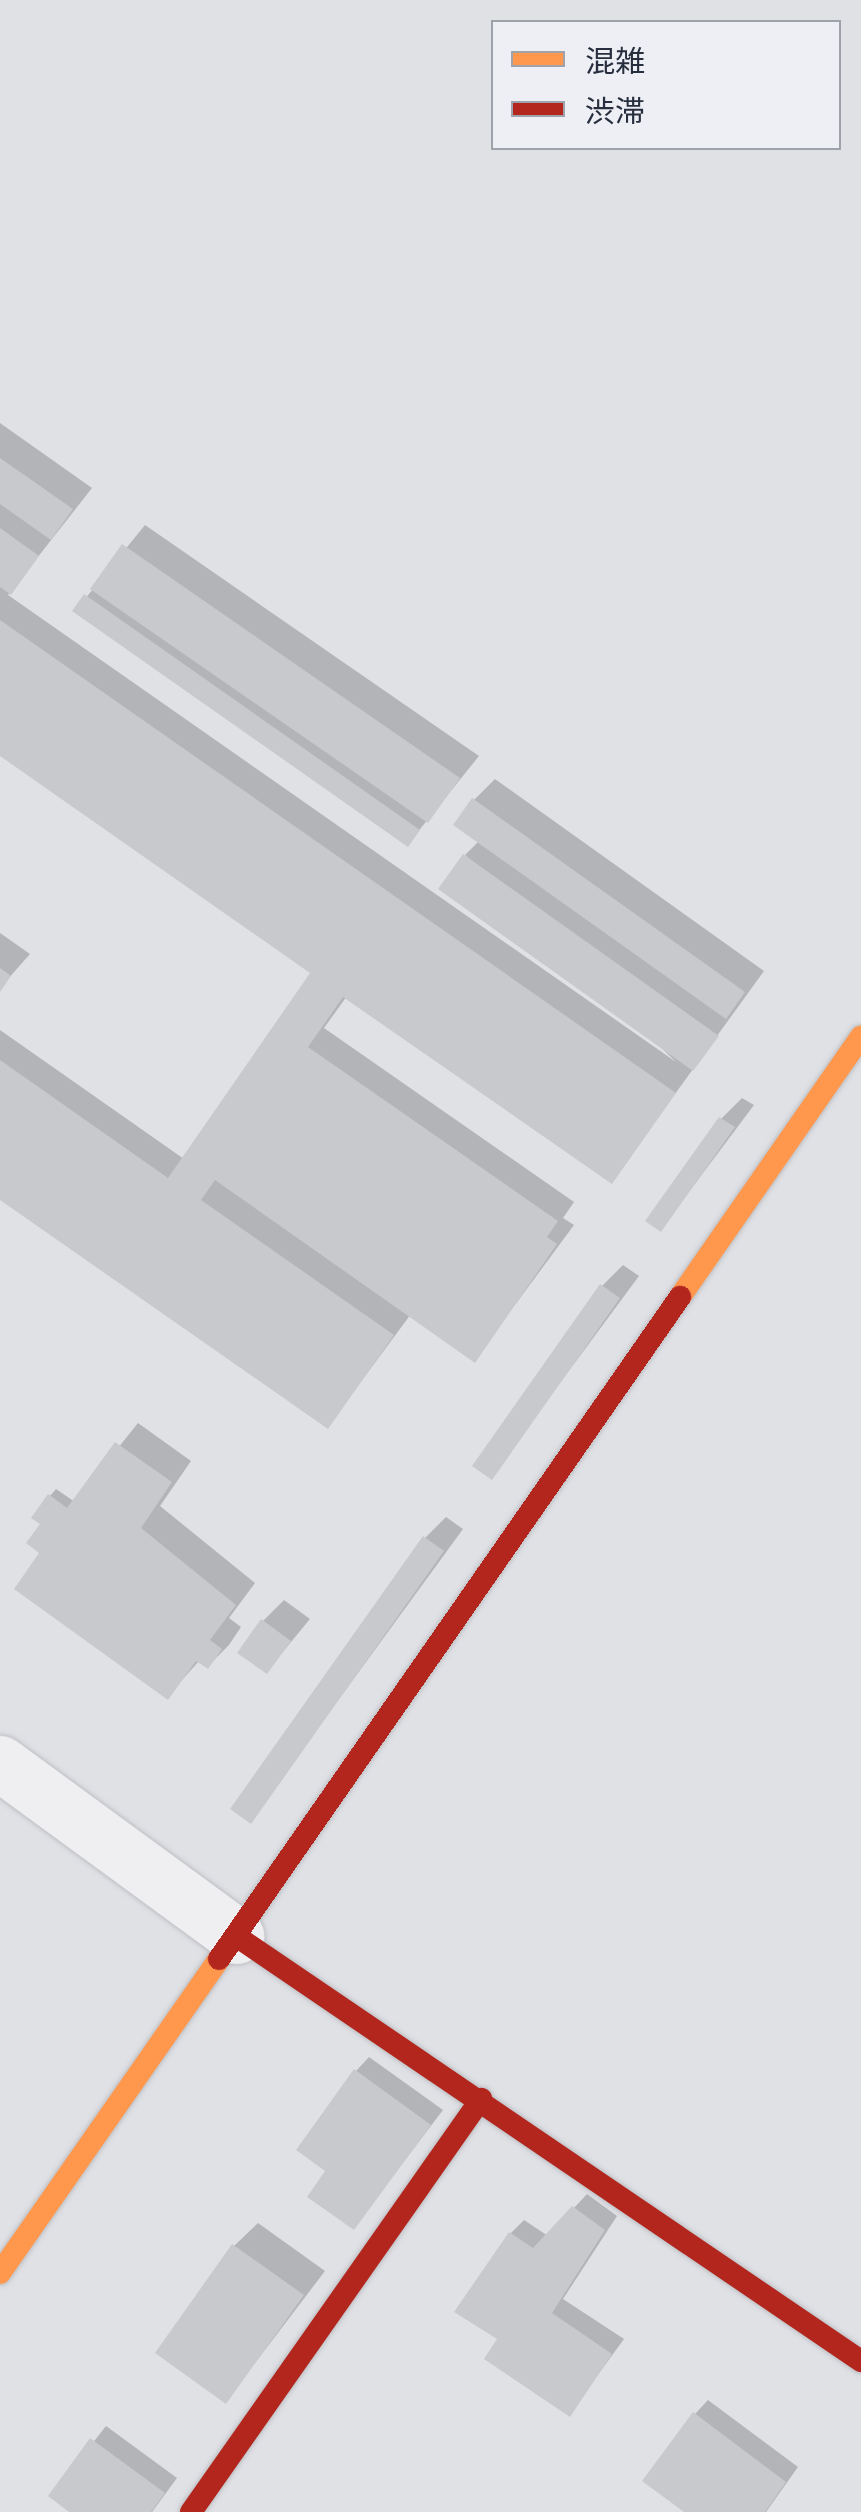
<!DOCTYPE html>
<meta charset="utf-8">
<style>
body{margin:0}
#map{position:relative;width:861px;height:2512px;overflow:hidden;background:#dfe1e5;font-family:Figtree,"Noto Sans JP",sans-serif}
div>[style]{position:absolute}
.shadow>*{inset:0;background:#0003}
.building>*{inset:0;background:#c8c9cd}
.roads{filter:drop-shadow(0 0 2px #bebfc3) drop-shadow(0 0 2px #bebfc3)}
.street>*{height:55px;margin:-27.5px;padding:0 27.5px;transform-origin:27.5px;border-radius:27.5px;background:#efeff1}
.slow>*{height:22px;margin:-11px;padding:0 11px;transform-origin:11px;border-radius:11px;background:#ff974d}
.jam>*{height:22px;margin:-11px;padding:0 11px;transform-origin:11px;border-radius:11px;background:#b3261e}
span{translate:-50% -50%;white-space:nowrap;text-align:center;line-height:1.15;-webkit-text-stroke:8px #edeff5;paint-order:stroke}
.legend{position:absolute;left:491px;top:20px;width:350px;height:130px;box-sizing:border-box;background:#edeff5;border:2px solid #9ea2ab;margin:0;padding:12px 18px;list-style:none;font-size:30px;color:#272e3d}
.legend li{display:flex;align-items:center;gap:20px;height:50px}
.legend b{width:50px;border:2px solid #9ea2ab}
</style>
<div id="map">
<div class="shadow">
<div style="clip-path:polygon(0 423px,92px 488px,8px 595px,676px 1062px,465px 855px,480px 840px,474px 800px,495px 779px,764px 971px,612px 1181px,347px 996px,324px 1028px,574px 1202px,563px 1218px,574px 1225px,475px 1359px,411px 1314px,328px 1426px,0 1197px,0 1030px,184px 1159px,314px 972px,0 753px)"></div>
<div style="clip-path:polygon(145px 525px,479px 756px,408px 844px,76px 610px)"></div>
<div style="clip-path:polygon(0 933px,30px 954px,0 988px)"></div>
<div style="clip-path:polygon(742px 1098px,754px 1105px,661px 1229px,721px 1119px)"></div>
<div style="clip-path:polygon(623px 1265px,639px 1276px,491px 1476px,602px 1286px)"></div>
<div style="clip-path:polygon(138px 1423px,191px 1461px,160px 1506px,255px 1583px,229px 1618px,241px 1627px,229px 1645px,208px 1666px,199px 1661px,168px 1696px,43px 1552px,50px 1496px,56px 1489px,75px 1502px)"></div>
<div style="clip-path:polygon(446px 1517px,463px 1529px,250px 1821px,425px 1538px)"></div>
<div style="clip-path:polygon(284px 1600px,310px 1619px,267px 1671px,263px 1621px)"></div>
<div style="clip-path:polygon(369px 2057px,443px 2110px,354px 2227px,329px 2170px,356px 2071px)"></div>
<div style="clip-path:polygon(587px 2194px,617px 2216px,563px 2299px,624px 2339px,570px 2413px,500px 2339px,511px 2233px,524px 2220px,548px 2236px)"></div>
<div style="clip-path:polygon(258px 2223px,325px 2271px,226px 2401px,234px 2246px)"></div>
<div style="clip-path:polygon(708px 2400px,798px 2467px,766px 2512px,688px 2512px,695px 2414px)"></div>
<div style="clip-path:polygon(106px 2426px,177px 2478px,152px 2512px,74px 2512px,51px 2496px)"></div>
</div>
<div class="building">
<div style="clip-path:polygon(0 458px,73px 509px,51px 540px,0 504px)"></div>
<div style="clip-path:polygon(0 528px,39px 556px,11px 595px,0 587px)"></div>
<div style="clip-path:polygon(122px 544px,460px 778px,428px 823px,90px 589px)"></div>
<div style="clip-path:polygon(84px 594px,420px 830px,408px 847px,72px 611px)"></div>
<div style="clip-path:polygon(0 620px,676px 1093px,612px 1184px,343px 997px,308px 1047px,558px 1221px,547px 1237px,557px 1244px,475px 1363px,215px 1180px,201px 1200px,394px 1335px,328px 1429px,0 1200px,0 1060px,168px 1178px,310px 973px,0 756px)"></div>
<div style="clip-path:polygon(472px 798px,745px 992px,726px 1019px,453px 825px)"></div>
<div style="clip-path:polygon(463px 854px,719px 1036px,693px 1071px,438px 889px)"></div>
<div style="clip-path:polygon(0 968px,11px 976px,0 992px)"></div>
<div style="clip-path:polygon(719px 1117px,735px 1127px,661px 1232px,645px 1221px)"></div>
<div style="clip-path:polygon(600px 1284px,620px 1298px,492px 1480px,472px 1466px)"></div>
<div style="clip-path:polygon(115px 1442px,172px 1482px,141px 1528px,236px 1605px,210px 1640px,222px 1649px,208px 1669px,196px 1661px,168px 1700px,14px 1589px,39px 1553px,26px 1543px,40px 1524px,31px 1518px,48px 1494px,67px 1508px)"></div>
<div style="clip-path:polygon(423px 1536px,444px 1551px,251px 1824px,230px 1809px)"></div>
<div style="clip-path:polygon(261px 1619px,291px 1641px,267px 1674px,237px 1653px)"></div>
<div style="clip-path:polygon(354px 2069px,431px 2125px,354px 2230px,307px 2197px,325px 2171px,296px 2150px)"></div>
<div style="clip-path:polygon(572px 2206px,605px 2230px,552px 2313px,612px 2354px,570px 2417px,484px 2359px,497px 2339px,454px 2312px,509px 2232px,533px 2248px)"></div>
<div style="clip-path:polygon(232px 2244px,304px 2295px,226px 2404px,155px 2353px)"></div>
<div style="clip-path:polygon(693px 2412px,786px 2482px,765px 2512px,684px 2512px,642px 2481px)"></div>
<div style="clip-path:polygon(90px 2438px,165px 2493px,151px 2512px,69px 2512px,48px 2496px)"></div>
</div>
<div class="roads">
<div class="street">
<div style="left:0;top:1763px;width:293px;rotate:36.2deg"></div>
</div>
<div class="slow">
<div style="left:680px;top:1297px;width:317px;rotate:-55.2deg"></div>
<div style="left:0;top:2273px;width:383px;rotate:-55.1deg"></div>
</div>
<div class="jam">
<div style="left:236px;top:1936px;width:756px;rotate:34.22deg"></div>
<div style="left:219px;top:1959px;width:807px;rotate:-55.15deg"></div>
<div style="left:191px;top:2512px;width:505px;rotate:-54.92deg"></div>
</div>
</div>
<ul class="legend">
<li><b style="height:12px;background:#ff974d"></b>混雑</li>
<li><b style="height:12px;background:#b3261e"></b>渋滞</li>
</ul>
</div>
